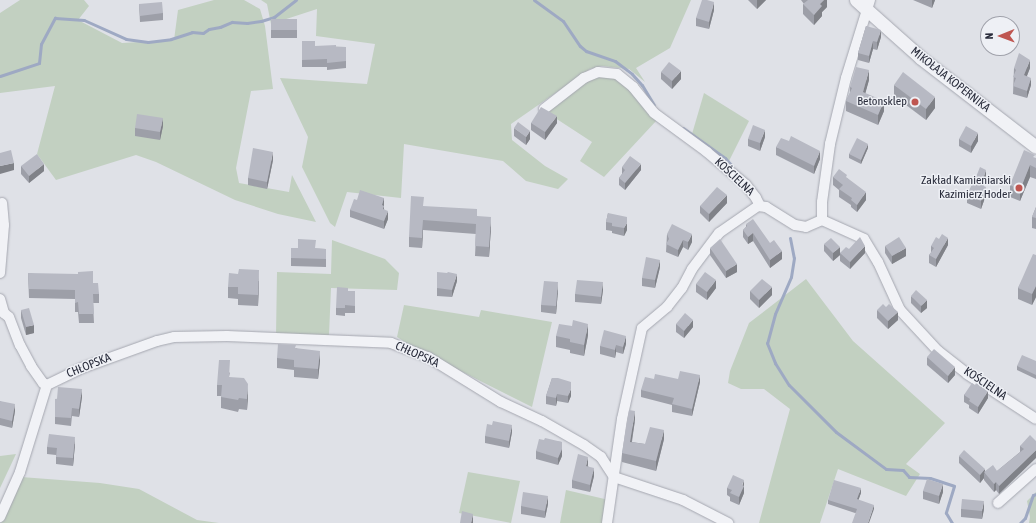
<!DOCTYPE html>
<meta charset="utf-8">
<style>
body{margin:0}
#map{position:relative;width:1036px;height:523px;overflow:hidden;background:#dfe1e7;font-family:"Asap Condensed",sans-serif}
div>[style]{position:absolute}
.green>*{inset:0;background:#c2d0c1}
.stream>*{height:3px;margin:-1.5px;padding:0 1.5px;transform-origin:1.5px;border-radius:1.5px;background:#9ea9c3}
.roads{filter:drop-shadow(0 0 1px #a5a7b0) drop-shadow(0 0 1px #a5a7b0)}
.minor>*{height:10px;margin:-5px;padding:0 5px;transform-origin:5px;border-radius:5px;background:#f1f2f6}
.tertiary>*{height:13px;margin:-6.5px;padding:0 6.5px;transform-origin:6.5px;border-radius:6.5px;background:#f1f2f6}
.wall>*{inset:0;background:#9d9fa8}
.shaded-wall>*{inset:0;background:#808288}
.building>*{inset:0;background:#b7b9c3}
.dots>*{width:11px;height:11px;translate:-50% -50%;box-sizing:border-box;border:2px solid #eef0f5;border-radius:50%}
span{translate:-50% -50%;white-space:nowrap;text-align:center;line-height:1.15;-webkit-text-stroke:3px #eef0f5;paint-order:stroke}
.street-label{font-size:12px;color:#2a2d3c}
.poi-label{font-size:12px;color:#2a2d3c}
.right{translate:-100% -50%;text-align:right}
.north{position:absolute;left:980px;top:16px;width:40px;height:40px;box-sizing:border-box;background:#eef0f5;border:1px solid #a0a2ab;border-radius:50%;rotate:269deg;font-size:11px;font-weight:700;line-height:16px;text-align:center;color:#2a2d3c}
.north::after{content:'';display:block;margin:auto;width:14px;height:18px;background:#bf5651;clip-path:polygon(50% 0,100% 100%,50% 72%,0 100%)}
</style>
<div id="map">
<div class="green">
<div style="clip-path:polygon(20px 0,84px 0,89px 6px,78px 20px,122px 43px,174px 40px,178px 10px,214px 0,244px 0,260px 9px,265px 26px,273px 89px,251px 91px,236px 168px,239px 183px,289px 192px,292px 175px,316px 222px,278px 214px,235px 200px,156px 162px,136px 155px,56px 180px,37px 154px,55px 86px,0 93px,0 13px)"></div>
<div style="clip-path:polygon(261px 0,691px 0,670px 48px,636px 68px,645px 82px,629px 69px,602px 66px,590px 69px,511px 124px,512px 140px,545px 166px,568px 179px,558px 189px,526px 181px,503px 161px,404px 144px,401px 198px,347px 192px,335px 227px,330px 223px,302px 167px,308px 137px,280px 78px,367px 84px,375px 44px,316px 36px,317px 9px,271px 24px,267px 4px)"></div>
<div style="clip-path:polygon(611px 74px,620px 78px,657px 120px,604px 177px,580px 161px,592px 142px,546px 112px,589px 79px)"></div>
<div style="clip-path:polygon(704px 93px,749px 121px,729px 161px,692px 134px)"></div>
<div style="clip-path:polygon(332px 240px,385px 259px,399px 273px,397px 290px,331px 288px,329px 335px,276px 335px,277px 272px,331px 274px)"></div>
<div style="clip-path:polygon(806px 279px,853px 341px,945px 423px,906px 464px,920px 474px,906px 496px,838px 469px,820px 523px,759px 523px,790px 409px,764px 389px,741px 389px,728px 383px,730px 371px,749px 323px)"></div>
<div style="clip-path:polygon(404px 305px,479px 317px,481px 310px,552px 322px,532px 407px,411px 346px,397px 337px)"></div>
<div style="clip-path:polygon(16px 454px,0 488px,0 456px)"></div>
<div style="clip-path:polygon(468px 472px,520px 481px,511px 523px,459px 513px)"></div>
<div style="clip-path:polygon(21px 477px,100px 483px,139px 489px,197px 520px,219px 523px,1px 523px)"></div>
<div style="clip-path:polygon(566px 490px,609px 500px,605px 523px,560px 523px)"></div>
<div style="clip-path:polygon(1036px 492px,1036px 523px,1029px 523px,1030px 517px,1027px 501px)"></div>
</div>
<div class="stream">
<div style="left:534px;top:0;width:36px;rotate:36deg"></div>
<div style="left:563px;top:21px;width:30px;rotate:56deg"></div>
<div style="left:580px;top:46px;width:8px;rotate:40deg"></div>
<div style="left:586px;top:51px;width:31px;rotate:19deg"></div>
<div style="left:615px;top:61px;width:21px;rotate:37deg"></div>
<div style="left:632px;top:74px;width:15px;rotate:48deg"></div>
<div style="left:642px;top:85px;width:23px;rotate:59deg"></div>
<div style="left:0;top:76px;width:41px;rotate:-18.4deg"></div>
<div style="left:39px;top:63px;width:19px;rotate:-84deg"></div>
<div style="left:41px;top:44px;width:30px;rotate:-62deg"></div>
<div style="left:55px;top:18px;width:29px;rotate:4deg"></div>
<div style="left:84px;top:20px;width:46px;rotate:24.3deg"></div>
<div style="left:126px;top:39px;width:22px;rotate:8deg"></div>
<div style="left:148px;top:42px;width:23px;rotate:-7deg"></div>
<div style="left:171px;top:39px;width:22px;rotate:-18deg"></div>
<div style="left:192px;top:32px;width:11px;rotate:5deg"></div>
<div style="left:203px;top:33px;width:7px;rotate:-34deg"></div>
<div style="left:209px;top:29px;width:11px;rotate:-10deg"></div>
<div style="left:220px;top:27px;width:13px;rotate:-23deg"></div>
<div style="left:232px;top:22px;width:15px;rotate:4deg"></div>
<div style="left:247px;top:23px;width:14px;rotate:-8deg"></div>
<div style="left:261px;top:21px;width:14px;rotate:-17deg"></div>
<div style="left:274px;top:17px;width:28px;rotate:-38deg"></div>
<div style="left:683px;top:128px;width:52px;rotate:35.5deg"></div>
<div style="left:725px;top:158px;width:11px;rotate:49deg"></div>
<div style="left:790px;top:238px;width:20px;rotate:79deg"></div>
<div style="left:794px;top:258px;width:19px;rotate:99deg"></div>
<div style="left:791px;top:277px;width:40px;rotate:113.4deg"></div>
<div style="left:775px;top:314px;width:30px;rotate:105deg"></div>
<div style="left:767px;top:343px;width:22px;rotate:68deg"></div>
<div style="left:775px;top:363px;width:26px;rotate:58deg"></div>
<div style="left:789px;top:385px;width:66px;rotate:45deg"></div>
<div style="left:836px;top:432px;width:62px;rotate:36.5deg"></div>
<div style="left:886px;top:469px;width:17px;rotate:3deg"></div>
<div style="left:903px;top:470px;width:9px;rotate:49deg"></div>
<div style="left:909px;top:477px;width:21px;rotate:3deg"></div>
<div style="left:930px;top:478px;width:25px;rotate:18deg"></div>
<div style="left:954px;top:486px;width:28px;rotate:107deg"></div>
<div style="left:946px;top:513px;width:12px;rotate:59deg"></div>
<div style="left:1020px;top:523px;width:7px;rotate:-45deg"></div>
<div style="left:1025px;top:518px;width:24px;rotate:-71deg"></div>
<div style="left:1033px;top:495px;width:3px;rotate:-18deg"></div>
</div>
<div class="roads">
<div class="minor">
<div style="left:544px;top:109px;width:51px;rotate:-37.8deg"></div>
<div style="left:584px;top:78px;width:15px;rotate:-23deg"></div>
<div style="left:598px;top:72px;width:19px;rotate:6deg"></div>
<div style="left:617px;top:74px;width:21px;rotate:39deg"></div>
<div style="left:633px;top:87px;width:33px;rotate:51deg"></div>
<div style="left:654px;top:113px;width:66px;rotate:36.3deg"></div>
<div style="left:707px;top:152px;width:51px;rotate:40.2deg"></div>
<div style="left:746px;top:185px;width:16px;rotate:52deg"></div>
<div style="left:756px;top:198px;width:9px;rotate:63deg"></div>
<div style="left:822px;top:220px;width:18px;rotate:-90deg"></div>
<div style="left:822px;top:202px;width:59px;rotate:-82.1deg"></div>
<div style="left:830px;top:144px;width:68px;rotate:-76.4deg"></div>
<div style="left:846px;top:78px;width:82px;rotate:-72.9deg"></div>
<div style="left:0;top:273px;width:48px;rotate:-85.2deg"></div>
<div style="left:4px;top:225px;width:22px;rotate:-95deg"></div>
<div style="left:0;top:299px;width:15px;rotate:74deg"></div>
<div style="left:4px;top:313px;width:6px;rotate:39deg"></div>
<div style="left:9px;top:317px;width:30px;rotate:69deg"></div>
<div style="left:20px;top:345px;width:24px;rotate:62deg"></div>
<div style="left:31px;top:366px;width:21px;rotate:55deg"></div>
<div style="left:43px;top:383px;width:4px;rotate:27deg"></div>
<div style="left:998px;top:503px;width:51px;rotate:-41.8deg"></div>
<div style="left:0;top:517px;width:49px;rotate:-66deg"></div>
<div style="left:20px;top:472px;width:91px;rotate:-72.8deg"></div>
<div style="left:47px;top:385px;width:39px;rotate:-26deg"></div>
<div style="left:82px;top:368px;width:80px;rotate:-19.8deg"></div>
<div style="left:157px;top:341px;width:17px;rotate:-13deg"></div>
<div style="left:174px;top:337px;width:53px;rotate:-1.1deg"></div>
<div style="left:227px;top:336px;width:164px;rotate:2.4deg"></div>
<div style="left:391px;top:343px;width:40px;rotate:21deg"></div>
<div style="left:428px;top:357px;width:86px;rotate:31.7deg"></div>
<div style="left:501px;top:402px;width:45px;rotate:24.9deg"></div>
<div style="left:542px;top:421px;width:48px;rotate:29.7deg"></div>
<div style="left:584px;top:445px;width:21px;rotate:35deg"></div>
<div style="left:601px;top:457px;width:24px;rotate:57deg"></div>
<div style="left:614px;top:477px;width:73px;rotate:18.4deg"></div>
<div style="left:683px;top:500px;width:51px;rotate:27.1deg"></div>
<div style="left:607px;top:523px;width:105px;rotate:-81.8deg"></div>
<div style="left:622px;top:419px;width:93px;rotate:-77.6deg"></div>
<div style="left:642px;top:328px;width:33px;rotate:-40deg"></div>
<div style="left:667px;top:307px;width:24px;rotate:-52deg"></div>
<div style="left:682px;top:288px;width:21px;rotate:-62deg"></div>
<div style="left:692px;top:269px;width:45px;rotate:-53.1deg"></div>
<div style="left:719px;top:233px;width:47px;rotate:-34.7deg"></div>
<div style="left:758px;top:206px;width:8px;rotate:7deg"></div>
<div style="left:766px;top:207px;width:34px;rotate:32deg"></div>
<div style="left:795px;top:225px;width:11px;rotate:10deg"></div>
<div style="left:806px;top:227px;width:17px;rotate:-24deg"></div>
<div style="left:822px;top:220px;width:46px;rotate:24.3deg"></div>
<div style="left:864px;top:239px;width:27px;rotate:59deg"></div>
<div style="left:878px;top:262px;width:53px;rotate:65.4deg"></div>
<div style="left:900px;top:310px;width:56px;rotate:47.2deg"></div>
<div style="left:938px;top:351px;width:37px;rotate:38deg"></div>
<div style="left:967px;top:374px;width:82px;rotate:33.1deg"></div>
</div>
<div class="tertiary">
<div style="left:856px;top:0;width:87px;rotate:41.7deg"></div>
<div style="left:921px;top:58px;width:145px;rotate:37.7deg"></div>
</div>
</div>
<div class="wall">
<div style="clip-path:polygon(748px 0,766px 0,757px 9px)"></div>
<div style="clip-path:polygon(801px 0,827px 0,827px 7px,822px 12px,822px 16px,814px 25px,803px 14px,803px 4px,804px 4px)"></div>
<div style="clip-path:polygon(913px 0,935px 0,932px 8px)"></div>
<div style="clip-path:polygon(139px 4px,163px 13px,163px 20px,140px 22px)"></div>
<div style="clip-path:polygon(714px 10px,709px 29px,696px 26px,696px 18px)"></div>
<div style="clip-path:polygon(271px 19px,297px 19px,297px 38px,271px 38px)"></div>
<div style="clip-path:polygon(866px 26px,881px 37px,877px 50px,873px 49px,869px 63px,858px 60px,858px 53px)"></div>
<div style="clip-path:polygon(302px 41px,315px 46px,346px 47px,346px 68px,327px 70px,327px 67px,302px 67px)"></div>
<div style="clip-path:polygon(1014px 68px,1030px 68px,1027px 76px,1031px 85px,1027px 98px,1013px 94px)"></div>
<div style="clip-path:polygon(661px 72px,681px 79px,672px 89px,661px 79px)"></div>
<div style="clip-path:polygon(869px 80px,865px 93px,884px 111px,878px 125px,846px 111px,846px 101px,850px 93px,850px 87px)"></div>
<div style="clip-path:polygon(894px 85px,935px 108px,926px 120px,894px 96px)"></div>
<div style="clip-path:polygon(531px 123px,557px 123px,545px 140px,531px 130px)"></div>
<div style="clip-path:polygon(163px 126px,160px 140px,135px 136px,135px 128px)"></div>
<div style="clip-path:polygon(514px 128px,530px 139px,526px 145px,514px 136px)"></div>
<div style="clip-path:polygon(765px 137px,760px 151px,748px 146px,748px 139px)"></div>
<div style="clip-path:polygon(959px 139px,978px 141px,971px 153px,959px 146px)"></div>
<div style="clip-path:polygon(776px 147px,820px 159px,814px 174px,776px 155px)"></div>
<div style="clip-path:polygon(868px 148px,861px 164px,849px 158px,849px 154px)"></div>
<div style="clip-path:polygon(1035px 158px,1036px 158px,1036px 179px,1030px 177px,1020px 201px,1010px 197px,1010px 185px)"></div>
<div style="clip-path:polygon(273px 160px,267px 189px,248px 185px,248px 178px)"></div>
<div style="clip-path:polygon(21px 166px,44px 171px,29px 183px,21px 174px)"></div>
<div style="clip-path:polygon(622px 167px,641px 170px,625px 190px,619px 185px,619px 178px,622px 174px)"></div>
<div style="clip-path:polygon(833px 177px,847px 178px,866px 200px,857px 212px,851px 207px,851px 205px,839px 197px,839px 190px,833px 185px)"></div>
<div style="clip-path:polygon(986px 177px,983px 186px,986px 195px,981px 209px,967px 203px,967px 195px,974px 182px)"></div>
<div style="clip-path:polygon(384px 198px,384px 209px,388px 219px,384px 229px,350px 217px,350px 210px,357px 200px)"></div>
<div style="clip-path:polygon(727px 203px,709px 222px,700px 213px,700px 206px)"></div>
<div style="clip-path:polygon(424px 207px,477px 216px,491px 227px,489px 257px,475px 256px,476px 234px,423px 230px,422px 248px,409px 247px,409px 237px)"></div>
<div style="clip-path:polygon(1036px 207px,1036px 229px,1032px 228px,1032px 217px)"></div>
<div style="clip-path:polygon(608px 213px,627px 230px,624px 236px,612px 233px,612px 231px,606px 230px,606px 222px)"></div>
<div style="clip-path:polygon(746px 224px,782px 259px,770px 268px,753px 241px,748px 244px,743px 237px,743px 230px,746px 227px)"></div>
<div style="clip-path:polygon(667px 234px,692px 242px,688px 250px,683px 247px,678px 257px,666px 252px)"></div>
<div style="clip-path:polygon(824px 244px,840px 255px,833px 261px,824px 251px)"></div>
<div style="clip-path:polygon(948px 245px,936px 267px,929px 263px,929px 255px,931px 253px,931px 246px)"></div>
<div style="clip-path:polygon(885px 246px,906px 256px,892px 264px,885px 253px)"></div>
<div style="clip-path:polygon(291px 248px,326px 249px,326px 267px,291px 266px)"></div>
<div style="clip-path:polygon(710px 248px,737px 272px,726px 278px,710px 255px)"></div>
<div style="clip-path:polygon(849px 249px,865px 253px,850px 269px,840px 261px,840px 253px)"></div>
<div style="clip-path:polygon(1036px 255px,1036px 297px,1032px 305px,1018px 299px,1018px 288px)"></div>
<div style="clip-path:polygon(660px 267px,655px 288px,642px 286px,642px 278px)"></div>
<div style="clip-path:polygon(28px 273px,93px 283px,99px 294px,99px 303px,93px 303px,94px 323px,79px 323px,78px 312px,75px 312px,75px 299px,29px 298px)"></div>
<div style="clip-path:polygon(259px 281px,258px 306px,238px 305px,238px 299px,228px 298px,228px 287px)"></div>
<div style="clip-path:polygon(457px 281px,452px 297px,437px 296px,437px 288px)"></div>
<div style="clip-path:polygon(696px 284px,716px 288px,707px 300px,696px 292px)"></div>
<div style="clip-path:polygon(558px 290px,556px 314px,541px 312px,541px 305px)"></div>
<div style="clip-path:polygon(603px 290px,601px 304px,575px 302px,575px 294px)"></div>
<div style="clip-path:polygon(348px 291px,355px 291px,355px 313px,345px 313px,345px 316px,336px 315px,336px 308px)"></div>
<div style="clip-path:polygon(750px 291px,772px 295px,759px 308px,750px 299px)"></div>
<div style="clip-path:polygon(911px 296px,927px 308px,921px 313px,911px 303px)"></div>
<div style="clip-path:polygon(21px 310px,34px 333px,26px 335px,21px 318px)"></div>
<div style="clip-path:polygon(877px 310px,898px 320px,888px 329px,877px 318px)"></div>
<div style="clip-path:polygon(676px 324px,693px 327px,684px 338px,676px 332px)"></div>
<div style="clip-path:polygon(588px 335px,584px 356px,570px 353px,570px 350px,556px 347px,556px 336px)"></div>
<div style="clip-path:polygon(626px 344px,623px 354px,616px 352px,615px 358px,600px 354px,600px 346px)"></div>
<div style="clip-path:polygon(296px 348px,320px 361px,318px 379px,294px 377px,294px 370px,277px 368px,277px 358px)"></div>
<div style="clip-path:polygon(927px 357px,955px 375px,948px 383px,927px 365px)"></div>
<div style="clip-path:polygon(1036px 361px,1036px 379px,1017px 370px,1017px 366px)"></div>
<div style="clip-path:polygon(230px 372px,229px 377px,248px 395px,247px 410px,239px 409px,238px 412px,221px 408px,221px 396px,217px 396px,217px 385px)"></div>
<div style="clip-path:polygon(552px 378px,571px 396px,568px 403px,557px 401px,556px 406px,546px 404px,546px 396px)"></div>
<div style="clip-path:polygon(654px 379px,678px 379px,700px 382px,692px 416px,672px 412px,672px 405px,641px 397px,641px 390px)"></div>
<div style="clip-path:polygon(975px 385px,988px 398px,978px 414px,969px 408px,969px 405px,964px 402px,964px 395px)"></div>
<div style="clip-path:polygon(82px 397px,79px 417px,72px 416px,71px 426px,55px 424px,55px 399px)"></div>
<div style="clip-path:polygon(0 401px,15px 411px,12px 428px,0 425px)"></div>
<div style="clip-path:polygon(635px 420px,632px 442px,645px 444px,664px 439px,656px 471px,622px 462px,622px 453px)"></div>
<div style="clip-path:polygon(512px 432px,509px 448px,485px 443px,485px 436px)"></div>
<div style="clip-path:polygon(544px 440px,562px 442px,562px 456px,558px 465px,536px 459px,536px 451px)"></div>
<div style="clip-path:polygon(1036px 441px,999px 494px,996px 490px,994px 492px,984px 480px,984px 478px,980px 483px,959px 463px,959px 456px,985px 471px,997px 471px,1020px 452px,1020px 446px)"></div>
<div style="clip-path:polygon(75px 444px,73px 466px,56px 464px,56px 455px,47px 454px,47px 447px)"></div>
<div style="clip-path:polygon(588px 465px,588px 466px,594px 476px,590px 492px,572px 488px,572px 480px)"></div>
<div style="clip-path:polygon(744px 487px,744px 493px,739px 505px,730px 501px,730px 497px,727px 495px,727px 488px)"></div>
<div style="clip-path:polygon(923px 491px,943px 492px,939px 504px,923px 499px)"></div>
<div style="clip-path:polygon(861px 493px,858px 500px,874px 509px,855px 513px,828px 504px,828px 500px)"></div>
<div style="clip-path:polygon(548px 504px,545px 518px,521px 514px,521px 506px)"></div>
<div style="clip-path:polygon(961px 509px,984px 509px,982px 519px,961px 517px)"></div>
</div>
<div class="shaded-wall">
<div style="clip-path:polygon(757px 0,766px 0,757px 9px)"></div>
<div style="clip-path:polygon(824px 0,827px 0,827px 7px,822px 12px,822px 16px,814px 25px,814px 15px,820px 4px)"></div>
<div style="clip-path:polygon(932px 0,935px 0,932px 8px)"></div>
<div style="clip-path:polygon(714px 2px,714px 10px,709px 29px,709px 22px)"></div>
<div style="clip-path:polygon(881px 30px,881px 37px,877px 50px,877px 42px)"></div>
<div style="clip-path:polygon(873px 41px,873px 49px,869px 63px,869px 56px)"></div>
<div style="clip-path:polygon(1030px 60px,1030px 68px,1024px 83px,1024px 75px)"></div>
<div style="clip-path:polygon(869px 70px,869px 80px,863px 102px,863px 92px)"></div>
<div style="clip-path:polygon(681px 71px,681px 79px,672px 89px,672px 81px)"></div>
<div style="clip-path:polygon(1031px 78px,1031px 85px,1027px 98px,1027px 91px)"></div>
<div style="clip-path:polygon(935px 97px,935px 108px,926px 120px,926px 109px)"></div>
<div style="clip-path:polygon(884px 101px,884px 111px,878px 125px,878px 115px)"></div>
<div style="clip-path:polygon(557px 116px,557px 123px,545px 140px,545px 132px)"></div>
<div style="clip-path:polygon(163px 118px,163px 126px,160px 140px,160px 132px)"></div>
<div style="clip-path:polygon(765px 130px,765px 137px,760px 151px,760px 143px)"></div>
<div style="clip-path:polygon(530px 131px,530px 139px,526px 145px,526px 137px)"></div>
<div style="clip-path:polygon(978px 133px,978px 141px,971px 153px,971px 146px)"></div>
<div style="clip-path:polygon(868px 144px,868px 148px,861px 164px,861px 160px)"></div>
<div style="clip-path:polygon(820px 151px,820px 159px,814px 174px,814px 166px)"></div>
<div style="clip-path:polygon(273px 152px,273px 160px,267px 189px,267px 182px)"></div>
<div style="clip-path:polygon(14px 163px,14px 170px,0 174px,0 166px)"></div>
<div style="clip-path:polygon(44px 164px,44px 171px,29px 183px,29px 176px)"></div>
<div style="clip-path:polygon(641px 164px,641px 170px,625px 190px,625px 183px)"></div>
<div style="clip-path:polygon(1030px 165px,1030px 177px,1020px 201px,1020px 190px)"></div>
<div style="clip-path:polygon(986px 170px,986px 177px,981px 193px,981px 185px)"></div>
<div style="clip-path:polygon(986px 187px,986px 195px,981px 209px,981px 201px)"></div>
<div style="clip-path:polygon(866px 192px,866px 200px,857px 212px,857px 205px)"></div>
<div style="clip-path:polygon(727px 195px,727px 203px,709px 222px,709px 214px)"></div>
<div style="clip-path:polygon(384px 198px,384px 214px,382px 205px)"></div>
<div style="clip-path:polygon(388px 211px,388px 219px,384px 229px,384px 221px)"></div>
<div style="clip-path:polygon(491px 217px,491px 227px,489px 257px,489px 247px)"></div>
<div style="clip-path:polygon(423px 220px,423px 230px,422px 248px,422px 238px)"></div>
<div style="clip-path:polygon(627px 223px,627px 230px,624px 236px,624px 228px)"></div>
<div style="clip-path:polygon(753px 233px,753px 241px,748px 244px,748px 237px)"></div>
<div style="clip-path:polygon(692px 234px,692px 242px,688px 250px,688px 242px)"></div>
<div style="clip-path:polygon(948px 238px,948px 245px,936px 267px,936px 259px)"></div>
<div style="clip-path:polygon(683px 240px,683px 247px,678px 257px,678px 250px)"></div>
<div style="clip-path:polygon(865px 246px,865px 253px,850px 269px,850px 262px)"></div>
<div style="clip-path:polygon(840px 247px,840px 255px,833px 261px,833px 253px)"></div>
<div style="clip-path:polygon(906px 248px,906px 256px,892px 264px,892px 256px)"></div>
<div style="clip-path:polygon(782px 251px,782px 259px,770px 268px,770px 260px)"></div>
<div style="clip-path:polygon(660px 260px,660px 267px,655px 288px,655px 280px)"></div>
<div style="clip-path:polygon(737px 264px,737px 272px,726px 278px,726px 271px)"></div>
<div style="clip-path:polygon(259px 270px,259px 281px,258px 306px,258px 295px)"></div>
<div style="clip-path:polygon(457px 274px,457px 281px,452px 297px,452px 290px)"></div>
<div style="clip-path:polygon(716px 280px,716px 288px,707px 300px,707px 292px)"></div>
<div style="clip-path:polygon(558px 282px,558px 290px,556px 314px,556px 306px)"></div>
<div style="clip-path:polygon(603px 282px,603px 290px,601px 304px,601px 297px)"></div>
<div style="clip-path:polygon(1036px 286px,1036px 297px,1032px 305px,1032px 294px)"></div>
<div style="clip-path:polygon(772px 287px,772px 295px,759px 308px,759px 300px)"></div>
<div style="clip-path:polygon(927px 300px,927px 308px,921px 313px,921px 306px)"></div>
<div style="clip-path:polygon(898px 312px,898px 320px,888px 329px,888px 321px)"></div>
<div style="clip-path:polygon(693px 320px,693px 327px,684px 338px,684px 331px)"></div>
<div style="clip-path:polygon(588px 324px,588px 335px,584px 356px,584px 345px)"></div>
<div style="clip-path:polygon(34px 325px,34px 333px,26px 335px,26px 327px)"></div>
<div style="clip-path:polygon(626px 336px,626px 344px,623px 354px,623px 347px)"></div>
<div style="clip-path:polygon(616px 345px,616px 352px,615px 358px,615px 350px)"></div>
<div style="clip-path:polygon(320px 351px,320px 361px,318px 379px,318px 369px)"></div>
<div style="clip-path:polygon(955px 367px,955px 375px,948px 383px,948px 376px)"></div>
<div style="clip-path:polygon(700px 375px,700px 382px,692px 416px,692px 409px)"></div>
<div style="clip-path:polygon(248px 384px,248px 395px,247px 410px,247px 399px)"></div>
<div style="clip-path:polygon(82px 389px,82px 397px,79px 417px,79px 409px)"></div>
<div style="clip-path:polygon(571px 389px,571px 396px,568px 403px,568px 396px)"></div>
<div style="clip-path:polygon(988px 391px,988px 398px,978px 414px,978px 407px)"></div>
<div style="clip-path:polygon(557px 394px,557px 401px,556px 406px,556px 398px)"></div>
<div style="clip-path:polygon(15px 404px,15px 411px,12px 428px,12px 421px)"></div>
<div style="clip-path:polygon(635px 411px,635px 420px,630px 451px,630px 442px)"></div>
<div style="clip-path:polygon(512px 425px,512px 432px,509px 448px,509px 441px)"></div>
<div style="clip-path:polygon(664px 430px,664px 439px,656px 471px,656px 461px)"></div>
<div style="clip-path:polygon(75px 437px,75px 444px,73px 466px,73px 458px)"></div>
<div style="clip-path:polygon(562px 449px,562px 456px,558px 465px,558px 458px)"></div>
<div style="clip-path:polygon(1036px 450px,1036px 458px,999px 494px,999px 486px)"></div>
<div style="clip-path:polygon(588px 457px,588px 465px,586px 473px,586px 466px)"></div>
<div style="clip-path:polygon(594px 468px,594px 476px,590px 492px,590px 485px)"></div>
<div style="clip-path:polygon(985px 469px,985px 474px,984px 472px,984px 478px,980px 483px,980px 475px)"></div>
<div style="clip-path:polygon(744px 480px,744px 493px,739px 505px,739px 497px)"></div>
<div style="clip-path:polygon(996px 482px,996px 490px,994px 492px,994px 484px)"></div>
<div style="clip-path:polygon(943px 484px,943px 492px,939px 504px,939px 496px)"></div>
<div style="clip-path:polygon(861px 488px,861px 493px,857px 504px,857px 499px)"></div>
<div style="clip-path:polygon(548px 496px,548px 504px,545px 518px,545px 511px)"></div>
<div style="clip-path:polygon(984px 501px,984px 509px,982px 519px,982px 511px)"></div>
<div style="clip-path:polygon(874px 505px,874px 509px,869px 523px,868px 523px)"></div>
<div style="clip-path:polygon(473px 514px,473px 523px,471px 523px)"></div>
</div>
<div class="building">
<div style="clip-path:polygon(702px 0,707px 0,714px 2px,709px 22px,696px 18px)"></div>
<div style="clip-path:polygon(808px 0,824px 0,820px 4px,822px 6px,814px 15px,803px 4px)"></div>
<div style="clip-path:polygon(162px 2px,163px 13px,140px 16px,139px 4px)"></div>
<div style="clip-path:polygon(271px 19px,297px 19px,297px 30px,271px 30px)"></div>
<div style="clip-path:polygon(866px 26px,881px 30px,877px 42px,873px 41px,869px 56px,858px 53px)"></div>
<div style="clip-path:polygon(302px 41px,315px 41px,315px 46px,336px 45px,336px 47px,346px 47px,346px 61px,327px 63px,327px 59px,302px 60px)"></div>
<div style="clip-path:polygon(1019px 53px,1030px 60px,1024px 75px,1031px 78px,1027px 91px,1013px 86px,1016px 78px,1013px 77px,1016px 70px,1014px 68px)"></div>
<div style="clip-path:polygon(669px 62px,681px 71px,672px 81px,661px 72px)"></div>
<div style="clip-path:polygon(856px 67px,869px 70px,863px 92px,884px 101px,878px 115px,846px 101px,852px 88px,850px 87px)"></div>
<div style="clip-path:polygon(903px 72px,935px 97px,926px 109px,894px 85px)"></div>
<div style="clip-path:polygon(541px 107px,557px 116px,545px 132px,531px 123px)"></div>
<div style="clip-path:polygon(137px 114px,163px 118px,160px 132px,135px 128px)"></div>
<div style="clip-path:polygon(518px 122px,530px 131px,526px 137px,514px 128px)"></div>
<div style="clip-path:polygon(753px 125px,765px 130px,760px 143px,748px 139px)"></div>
<div style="clip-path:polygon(966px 126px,978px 133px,971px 146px,959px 139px)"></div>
<div style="clip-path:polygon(791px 136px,820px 151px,814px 166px,776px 147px,781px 138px,789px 141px)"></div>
<div style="clip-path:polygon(857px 138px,868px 144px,861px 160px,849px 154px)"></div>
<div style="clip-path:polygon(253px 148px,273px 152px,267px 182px,248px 178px)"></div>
<div style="clip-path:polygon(11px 150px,14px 163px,0 166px,0 153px)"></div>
<div style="clip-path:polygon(1024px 150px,1035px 155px,1033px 157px,1036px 158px,1036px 168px,1030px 165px,1020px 190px,1010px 185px)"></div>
<div style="clip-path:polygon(37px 154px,44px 164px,29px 176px,21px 166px)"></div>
<div style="clip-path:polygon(630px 156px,641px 164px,625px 183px,619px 178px,625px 170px,622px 167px)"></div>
<div style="clip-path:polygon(980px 167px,986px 170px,981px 185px,986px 187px,981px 201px,967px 195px,973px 182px,974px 182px)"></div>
<div style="clip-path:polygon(839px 169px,847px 175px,846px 177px,866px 192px,857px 205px,851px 200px,852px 198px,839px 189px,843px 185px,833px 177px)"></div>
<div style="clip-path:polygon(717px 187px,727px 195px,709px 214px,700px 206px)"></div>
<div style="clip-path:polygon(360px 190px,384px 198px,382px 205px,384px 206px,383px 209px,388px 211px,384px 221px,350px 210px,354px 199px,357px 200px)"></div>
<div style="clip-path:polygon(411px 196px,424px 197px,423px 206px,477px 209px,477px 216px,491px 217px,489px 247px,475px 246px,476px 224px,423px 220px,422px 238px,409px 237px)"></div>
<div style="clip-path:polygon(1036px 207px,1036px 218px,1032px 217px)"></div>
<div style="clip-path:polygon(608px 213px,627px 217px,627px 223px,624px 228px,612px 226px,612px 223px,606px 222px)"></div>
<div style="clip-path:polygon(753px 219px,770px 243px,774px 240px,782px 251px,770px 260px,753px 233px,748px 237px,743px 230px,747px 226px,746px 224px)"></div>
<div style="clip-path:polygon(672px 224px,692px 234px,688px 242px,683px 240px,678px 250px,666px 244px,669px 239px,667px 234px)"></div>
<div style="clip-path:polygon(942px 234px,948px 238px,936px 259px,929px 255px,934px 248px,931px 246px,936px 237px,939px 239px)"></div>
<div style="clip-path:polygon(860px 237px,865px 246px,850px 262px,840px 253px,846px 247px,849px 249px)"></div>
<div style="clip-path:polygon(899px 237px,906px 248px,892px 256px,885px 246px)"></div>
<div style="clip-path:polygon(831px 238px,840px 247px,833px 253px,824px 244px)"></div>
<div style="clip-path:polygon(298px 239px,316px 240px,315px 248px,326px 249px,326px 259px,291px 258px,291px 248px,298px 248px)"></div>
<div style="clip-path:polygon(720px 239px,737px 264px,726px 271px,710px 248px)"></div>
<div style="clip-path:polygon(1033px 254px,1036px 255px,1036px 286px,1032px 294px,1018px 288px)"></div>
<div style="clip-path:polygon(646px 257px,660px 260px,655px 280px,642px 278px)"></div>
<div style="clip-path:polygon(239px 269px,259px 270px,258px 295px,238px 294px,238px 287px,228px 287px,229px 273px,238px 274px)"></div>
<div style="clip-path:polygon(93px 271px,93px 283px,98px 283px,99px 294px,93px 294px,94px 314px,79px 314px,78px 302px,75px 303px,75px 290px,29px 289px,28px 273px,78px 274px,78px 272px)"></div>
<div style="clip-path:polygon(437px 272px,447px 273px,448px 272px,457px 274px,452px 290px,437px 288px)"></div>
<div style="clip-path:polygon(705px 272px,716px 280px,707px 292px,696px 284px)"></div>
<div style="clip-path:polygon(762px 279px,772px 287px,759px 300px,750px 291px)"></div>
<div style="clip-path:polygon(577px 280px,603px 282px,601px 297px,575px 294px)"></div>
<div style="clip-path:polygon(544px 281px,558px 282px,556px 306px,541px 305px)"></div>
<div style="clip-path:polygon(337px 287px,348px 288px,348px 291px,355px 291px,355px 306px,345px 305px,345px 308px,336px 308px)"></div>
<div style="clip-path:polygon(916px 290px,927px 300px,921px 306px,911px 296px)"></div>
<div style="clip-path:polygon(883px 304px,886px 307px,889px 304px,898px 312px,888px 321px,877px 310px)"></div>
<div style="clip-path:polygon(29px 308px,34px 325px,26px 327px,21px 310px)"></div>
<div style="clip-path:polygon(685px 313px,693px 320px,684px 331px,676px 324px)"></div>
<div style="clip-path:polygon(573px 320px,588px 324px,584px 345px,570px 342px,570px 339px,556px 336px,559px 324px,572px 326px)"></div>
<div style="clip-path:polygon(604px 330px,626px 336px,623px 347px,616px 345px,615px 350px,600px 346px)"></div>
<div style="clip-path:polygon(278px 344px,296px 345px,295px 348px,320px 351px,318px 369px,294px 367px,294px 360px,277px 358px)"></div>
<div style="clip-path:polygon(934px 349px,955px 367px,948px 376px,927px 357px)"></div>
<div style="clip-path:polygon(1022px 355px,1036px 361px,1036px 375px,1017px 366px)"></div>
<div style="clip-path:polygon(219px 360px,230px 360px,229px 377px,244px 378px,248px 384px,247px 399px,239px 398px,238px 400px,221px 397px,222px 385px,217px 385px)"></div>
<div style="clip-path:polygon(680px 371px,700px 375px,692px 409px,672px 404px,674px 398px,641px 390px,645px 377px,654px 379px,655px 374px,678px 379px)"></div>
<div style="clip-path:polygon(552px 378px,558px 378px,571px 382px,571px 389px,568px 396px,557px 394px,556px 398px,546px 396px)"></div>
<div style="clip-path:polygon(972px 383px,975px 385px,976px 383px,988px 391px,978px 407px,969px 401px,970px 399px,964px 395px)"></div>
<div style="clip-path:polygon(58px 387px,82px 389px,79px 409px,72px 408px,71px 418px,55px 417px,55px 399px,57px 399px)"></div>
<div style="clip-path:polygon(0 401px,15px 404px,12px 421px,0 418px)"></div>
<div style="clip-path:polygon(629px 410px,635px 411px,630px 442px,645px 444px,650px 427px,664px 430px,656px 461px,622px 453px)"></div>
<div style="clip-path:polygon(493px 421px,512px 425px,509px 441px,485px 436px,487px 424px,492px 425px)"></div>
<div style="clip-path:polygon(49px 434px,75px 437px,73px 458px,56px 457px,57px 448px,47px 447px)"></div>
<div style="clip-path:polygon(1030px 435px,1036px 441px,1036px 450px,999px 486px,996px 482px,994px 484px,984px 472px,993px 465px,997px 471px,1024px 449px,1020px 446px)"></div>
<div style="clip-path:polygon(545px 438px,562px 442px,562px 449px,558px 458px,536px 451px,539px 439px,544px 440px)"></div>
<div style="clip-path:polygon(964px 450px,985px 469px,980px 475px,959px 456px)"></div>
<div style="clip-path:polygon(578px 454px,588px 457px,586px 466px,594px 468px,590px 485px,572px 480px)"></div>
<div style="clip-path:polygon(733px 475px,744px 480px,742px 485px,744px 486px,739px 497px,730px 493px,732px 490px,727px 488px)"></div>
<div style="clip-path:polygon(927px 479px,943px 484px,939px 496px,923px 491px)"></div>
<div style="clip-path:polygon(834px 480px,861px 488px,857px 499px,874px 505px,868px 523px,852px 523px,857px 509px,828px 500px)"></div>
<div style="clip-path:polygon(523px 492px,548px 496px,545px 511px,521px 506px)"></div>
<div style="clip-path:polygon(962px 499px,984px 501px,982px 511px,961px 509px)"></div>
<div style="clip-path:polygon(462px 511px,473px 514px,471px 523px,460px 523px)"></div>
</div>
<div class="dots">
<div style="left:915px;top:102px;background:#bf5651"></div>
<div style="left:1019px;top:188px;background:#bf5651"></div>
</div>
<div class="street-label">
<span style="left:950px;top:80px;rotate:38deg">MIKOŁAJA KOPERNIKA</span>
<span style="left:734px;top:177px;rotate:43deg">KOŚCIELNA</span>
<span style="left:417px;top:355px;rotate:24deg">CHŁOPSKA</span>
<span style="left:89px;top:366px;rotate:-22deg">CHŁOPSKA</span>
<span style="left:985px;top:384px;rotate:34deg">KOŚCIELNA</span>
</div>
<div class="poi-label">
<span class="right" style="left:907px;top:102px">Betonsklep</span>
<span class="right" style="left:1011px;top:188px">Zakład Kamieniarski<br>Kazimierz Hoder</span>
</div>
<div class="north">N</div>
</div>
